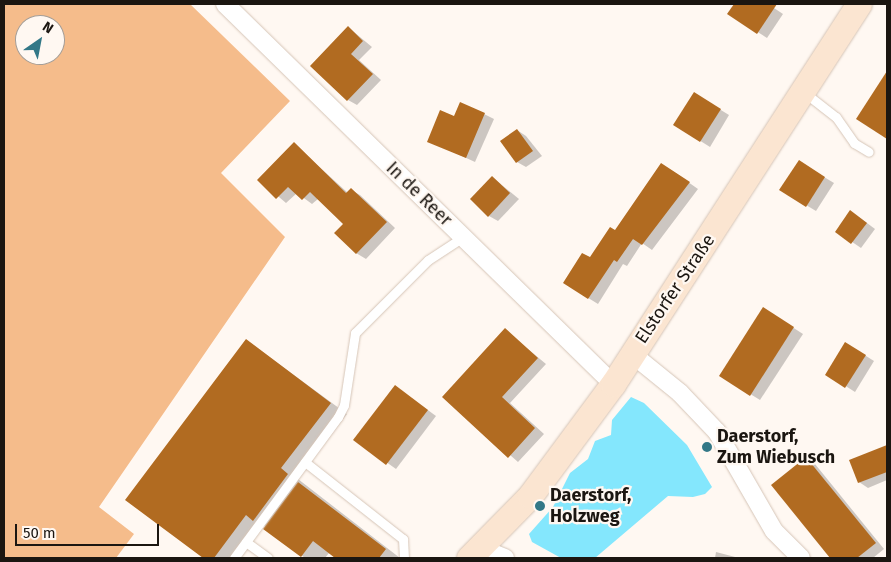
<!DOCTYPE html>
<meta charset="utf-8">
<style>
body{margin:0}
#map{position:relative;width:891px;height:562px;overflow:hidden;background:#fff8f2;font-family:"Fira Sans",sans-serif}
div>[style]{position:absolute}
.green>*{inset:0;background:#f5bc8b}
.water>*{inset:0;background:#84e7fd}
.shadow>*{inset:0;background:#0003}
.building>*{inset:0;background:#b16b21}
.roads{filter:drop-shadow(0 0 1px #d6c5b7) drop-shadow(0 0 1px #d6c5b7)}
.lane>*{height:9px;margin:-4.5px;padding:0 4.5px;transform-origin:4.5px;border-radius:4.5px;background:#fff}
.street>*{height:18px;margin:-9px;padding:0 9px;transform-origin:9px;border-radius:9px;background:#fff}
.secondary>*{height:25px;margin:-12.5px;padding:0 12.5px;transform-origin:12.5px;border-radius:12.5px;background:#fbe5d1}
.dots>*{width:14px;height:14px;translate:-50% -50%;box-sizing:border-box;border:2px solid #fff8f2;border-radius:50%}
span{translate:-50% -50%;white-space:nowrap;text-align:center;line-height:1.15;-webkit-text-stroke:4.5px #fff8f2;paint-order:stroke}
.street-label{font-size:18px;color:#1b1611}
.poi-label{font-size:18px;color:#1b1611;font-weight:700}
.left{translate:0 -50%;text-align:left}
.frame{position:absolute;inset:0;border:5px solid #1b1611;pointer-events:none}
.north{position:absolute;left:15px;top:15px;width:50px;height:50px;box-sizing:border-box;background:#fff8f2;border:1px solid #a49e98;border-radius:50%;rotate:33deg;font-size:14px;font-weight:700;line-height:20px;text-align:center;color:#1b1611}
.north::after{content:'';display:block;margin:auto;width:18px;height:22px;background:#337887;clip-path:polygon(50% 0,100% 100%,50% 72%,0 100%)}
.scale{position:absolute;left:15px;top:524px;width:144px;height:22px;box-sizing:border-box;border:2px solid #1b1611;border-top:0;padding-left:6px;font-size:15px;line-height:18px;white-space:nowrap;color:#1b1611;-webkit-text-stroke:4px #fff8f2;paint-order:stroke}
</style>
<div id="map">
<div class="green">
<div style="clip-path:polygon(evenodd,4px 4px,190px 4px,290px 101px,221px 173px,285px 237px,99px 507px,134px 534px,116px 558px,4px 558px,4px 4px,25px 25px,55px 25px,55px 55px,25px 55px,25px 25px)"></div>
</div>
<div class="water">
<div style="clip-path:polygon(631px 397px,644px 403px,687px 445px,712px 487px,705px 494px,693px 497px,668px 496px,595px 558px,561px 558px,532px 542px,529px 534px,553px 507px,570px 473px,588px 459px,595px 441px,611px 435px,612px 420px)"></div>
</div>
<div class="shadow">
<div style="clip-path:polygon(736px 4px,768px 4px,783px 14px,767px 38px,729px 14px)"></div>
<div style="clip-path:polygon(348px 27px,372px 47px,359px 60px,381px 80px,357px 105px,348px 100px)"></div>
<div style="clip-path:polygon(887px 74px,887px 137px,858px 119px)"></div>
<div style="clip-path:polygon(703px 99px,729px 115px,710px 147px,675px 125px)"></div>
<div style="clip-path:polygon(484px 114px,494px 119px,475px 162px,429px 141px,454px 117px)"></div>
<div style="clip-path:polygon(517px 130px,526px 136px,542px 156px,526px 167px,517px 162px,502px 142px)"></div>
<div style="clip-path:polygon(294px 144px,348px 193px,351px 190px,360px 195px,395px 228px,366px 259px,356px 253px,344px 224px,318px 199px,312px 204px,297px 193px,286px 203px,259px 180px)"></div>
<div style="clip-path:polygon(799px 162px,834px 183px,816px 211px,781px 190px)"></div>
<div style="clip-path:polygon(671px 170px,698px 189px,652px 250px,642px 243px,627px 266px,623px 264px,598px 304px,564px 283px,590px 259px)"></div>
<div style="clip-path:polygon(492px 177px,519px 199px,498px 221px,489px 216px)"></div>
<div style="clip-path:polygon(859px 217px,875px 229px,861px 248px,836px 231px)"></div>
<div style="clip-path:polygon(772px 314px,803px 334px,760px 400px,721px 376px)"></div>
<div style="clip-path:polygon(505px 330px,546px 364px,510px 403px,544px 434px,518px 462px,444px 397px)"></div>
<div style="clip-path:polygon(246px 340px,347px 414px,298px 479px,400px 558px,337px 558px,329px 553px,325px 558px,305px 558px,263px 525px,239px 558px,205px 558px,127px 500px)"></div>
<div style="clip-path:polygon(855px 349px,874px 361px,855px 392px,827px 374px)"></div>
<div style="clip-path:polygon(395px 386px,436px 416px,396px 469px,355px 440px)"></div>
<div style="clip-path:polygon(887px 446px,887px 480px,868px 488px,859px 482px,851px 461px)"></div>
<div style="clip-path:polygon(806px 458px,815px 464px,884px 549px,873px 558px,832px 558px,773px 485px)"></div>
<div style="clip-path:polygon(716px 552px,739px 558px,715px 558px)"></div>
</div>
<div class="building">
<div style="clip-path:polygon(734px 4px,777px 4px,757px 34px,727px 14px)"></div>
<div style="clip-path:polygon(348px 26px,363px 41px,351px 54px,373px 74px,347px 101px,310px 66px)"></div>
<div style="clip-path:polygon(887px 71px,887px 139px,856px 119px)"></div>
<div style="clip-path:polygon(694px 92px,721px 109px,700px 142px,673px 125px)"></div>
<div style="clip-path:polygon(460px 102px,485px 113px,466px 158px,427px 142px,440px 110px,454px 116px)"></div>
<div style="clip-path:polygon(517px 129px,533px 151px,516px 163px,500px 141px)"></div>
<div style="clip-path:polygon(294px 142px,346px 193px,351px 188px,387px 222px,356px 254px,334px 233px,343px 224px,310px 192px,302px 200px,288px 187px,276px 199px,257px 180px)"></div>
<div style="clip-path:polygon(799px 160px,825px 177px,806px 207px,779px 190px)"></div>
<div style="clip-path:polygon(661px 163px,690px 182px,642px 245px,633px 239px,617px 262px,614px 260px,588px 299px,563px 283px,582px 253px,590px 257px,610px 227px,615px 230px)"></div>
<div style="clip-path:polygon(492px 176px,510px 193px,488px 217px,470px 199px)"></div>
<div style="clip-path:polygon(850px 210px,867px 223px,851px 244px,835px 232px)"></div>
<div style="clip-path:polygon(763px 307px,794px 327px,750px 396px,719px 376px)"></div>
<div style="clip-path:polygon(505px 328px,538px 358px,502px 397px,535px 428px,508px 458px,442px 397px)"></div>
<div style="clip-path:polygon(246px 339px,331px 403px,281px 468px,288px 474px,253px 521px,246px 515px,214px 558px,203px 558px,125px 500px)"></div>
<div style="clip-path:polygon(845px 342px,866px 355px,845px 388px,825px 375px)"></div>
<div style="clip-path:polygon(395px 385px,428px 410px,386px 465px,353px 440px)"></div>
<div style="clip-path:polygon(887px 445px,887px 472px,858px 483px,849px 460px)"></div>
<div style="clip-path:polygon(806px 457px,876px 543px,857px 558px,830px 558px,771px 485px)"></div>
<div style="clip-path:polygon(298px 482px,386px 549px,379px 558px,335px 558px,313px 541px,301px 557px,263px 529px)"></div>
</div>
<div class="roads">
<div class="lane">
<div style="left:805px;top:93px;width:39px;rotate:38deg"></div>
<div style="left:836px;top:117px;width:32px;rotate:55deg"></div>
<div style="left:854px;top:143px;width:17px;rotate:31deg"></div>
<div style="left:305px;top:462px;width:125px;rotate:38.2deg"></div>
<div style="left:403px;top:539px;width:19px;rotate:87deg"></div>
<div style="left:246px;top:542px;width:27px;rotate:36deg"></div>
<div style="left:234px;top:558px;width:175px;rotate:-53.6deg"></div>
<div style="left:338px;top:417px;width:13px;rotate:-63deg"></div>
<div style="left:344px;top:405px;width:73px;rotate:-81.3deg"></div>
<div style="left:355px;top:333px;width:103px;rotate:-45deg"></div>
<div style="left:428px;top:260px;width:42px;rotate:-33.3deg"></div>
</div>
<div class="street">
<div style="left:225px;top:4px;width:543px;rotate:44.4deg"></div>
<div style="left:632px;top:354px;width:62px;rotate:39.1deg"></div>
<div style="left:680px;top:393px;width:54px;rotate:46.5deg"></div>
<div style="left:717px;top:432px;width:114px;rotate:60.1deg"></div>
<div style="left:774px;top:531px;width:38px;rotate:45deg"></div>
<div style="left:480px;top:548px;width:27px;rotate:22deg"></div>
</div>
<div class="secondary">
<div style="left:469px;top:558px;width:87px;rotate:-45.5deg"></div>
<div style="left:530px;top:496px;width:139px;rotate:-53.5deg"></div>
<div style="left:613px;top:384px;width:453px;rotate:-57.1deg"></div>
</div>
</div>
<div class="dots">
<div style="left:707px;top:447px;background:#337887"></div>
<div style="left:540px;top:506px;background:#337887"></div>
</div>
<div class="street-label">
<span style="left:419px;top:194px;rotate:44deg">In de Reer</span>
<span style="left:675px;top:289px;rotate:-56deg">Elstorfer Straße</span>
</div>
<div class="poi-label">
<span class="left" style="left:717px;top:447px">Daerstorf,<br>Zum Wiebusch</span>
<span class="left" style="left:550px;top:506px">Daerstorf,<br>Holzweg</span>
</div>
<div class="frame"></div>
<div class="north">N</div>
<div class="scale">50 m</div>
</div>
